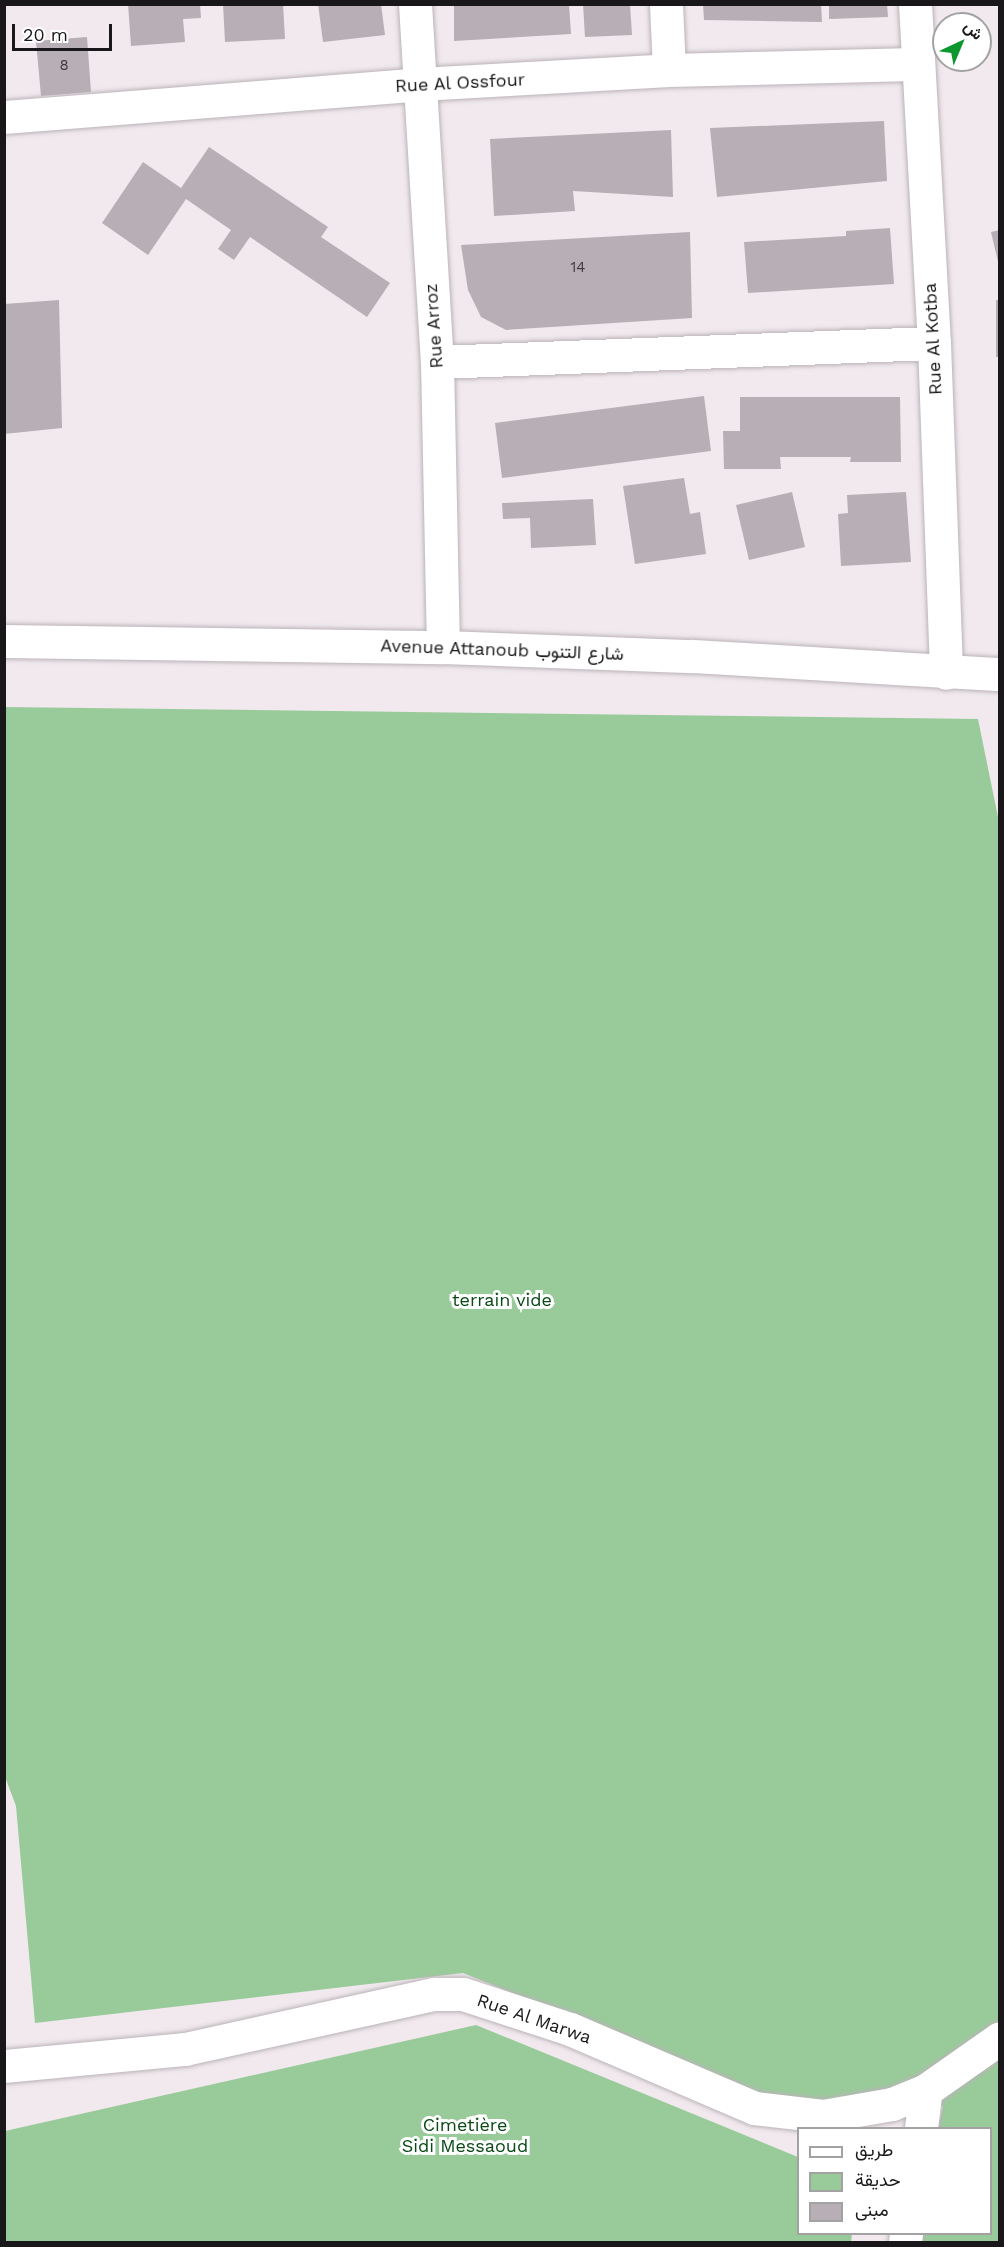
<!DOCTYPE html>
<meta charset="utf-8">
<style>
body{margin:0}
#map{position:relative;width:1004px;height:2247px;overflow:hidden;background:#f1e9ee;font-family:"Work Sans",Vazirmatn,sans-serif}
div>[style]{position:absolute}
.green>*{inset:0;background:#99cb9a}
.building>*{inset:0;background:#b7afb5}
.roads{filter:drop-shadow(0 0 2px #bab3b8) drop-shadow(0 0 2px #bab3b8)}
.street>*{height:33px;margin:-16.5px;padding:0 16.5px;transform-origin:16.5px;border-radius:16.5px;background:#fff}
.secondary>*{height:33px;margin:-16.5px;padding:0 16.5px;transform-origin:16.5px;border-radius:16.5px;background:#fff}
span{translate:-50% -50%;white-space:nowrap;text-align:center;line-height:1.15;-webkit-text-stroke:6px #fff;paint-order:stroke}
.number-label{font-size:15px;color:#403d40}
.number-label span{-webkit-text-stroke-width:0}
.street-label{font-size:18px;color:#191719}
.park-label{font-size:18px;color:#0a4915}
.frame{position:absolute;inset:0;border:6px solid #191719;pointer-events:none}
.legend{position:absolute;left:797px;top:2127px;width:195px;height:108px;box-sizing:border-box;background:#fff;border:2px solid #a3a2a3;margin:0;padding:8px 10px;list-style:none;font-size:18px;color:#191719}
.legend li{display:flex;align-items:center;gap:12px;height:30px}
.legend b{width:30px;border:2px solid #a3a2a3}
.north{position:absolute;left:932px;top:12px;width:60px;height:60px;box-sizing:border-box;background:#fff;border:2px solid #a3a2a3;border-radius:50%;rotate:44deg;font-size:16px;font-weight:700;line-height:24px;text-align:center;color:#191719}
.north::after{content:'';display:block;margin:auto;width:21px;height:27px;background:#0b972d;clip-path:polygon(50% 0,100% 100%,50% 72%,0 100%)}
.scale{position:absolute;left:12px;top:24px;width:100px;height:27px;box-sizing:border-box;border:3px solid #191719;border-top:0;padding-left:8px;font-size:18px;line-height:21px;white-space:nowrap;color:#191719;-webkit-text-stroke:4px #fff;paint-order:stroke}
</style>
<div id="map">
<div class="green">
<div style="clip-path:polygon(4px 707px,978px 719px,1000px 827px,999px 2242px,911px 2242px,914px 2234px,990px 2234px,990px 2128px,938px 2128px,943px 2106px,775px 2099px,463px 1973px,35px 2023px,16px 1806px,4px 1774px)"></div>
<div style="clip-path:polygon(476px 2025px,798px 2157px,798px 2234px,852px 2234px,851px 2242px,5px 2242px,5px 2131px)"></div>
</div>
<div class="building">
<div style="clip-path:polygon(128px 4px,200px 4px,201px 18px,183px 19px,185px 42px,131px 46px)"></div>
<div style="clip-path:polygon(223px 4px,283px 4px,285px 39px,225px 42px)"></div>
<div style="clip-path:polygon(318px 4px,381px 4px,385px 35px,323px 42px)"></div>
<div style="clip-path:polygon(454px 4px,569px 4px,571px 34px,454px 41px)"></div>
<div style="clip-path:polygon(583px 4px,630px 4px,632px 35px,585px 37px)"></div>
<div style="clip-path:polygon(703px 4px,821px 4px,822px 22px,704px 20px)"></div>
<div style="clip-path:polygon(829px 4px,887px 4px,888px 17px,829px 19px)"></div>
<div style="clip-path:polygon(87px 37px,91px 92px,41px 96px,36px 41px)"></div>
<div style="clip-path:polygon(884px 121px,887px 181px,717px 197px,710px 128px)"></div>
<div style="clip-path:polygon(671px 130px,673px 197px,573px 191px,575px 211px,494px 216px,490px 139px)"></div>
<div style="clip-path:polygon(209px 147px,328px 227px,321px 237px,390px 283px,367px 317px,250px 237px,234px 260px,218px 249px,231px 230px,186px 199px,148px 255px,102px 223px,143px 162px,181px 188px)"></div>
<div style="clip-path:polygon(890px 228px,894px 284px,748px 293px,744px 242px,846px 236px,846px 231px)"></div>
<div style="clip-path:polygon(1000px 230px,1000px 266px,999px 266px,991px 232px)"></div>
<div style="clip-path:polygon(690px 232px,692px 318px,506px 330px,481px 317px,468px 290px,461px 245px)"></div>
<div style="clip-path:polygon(59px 300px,62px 428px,4px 434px,4px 304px)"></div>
<div style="clip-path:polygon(996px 300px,1000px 300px,1000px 357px,996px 357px)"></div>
<div style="clip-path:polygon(704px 396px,711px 451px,502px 478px,495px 423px)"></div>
<div style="clip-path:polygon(740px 397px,900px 397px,901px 462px,850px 462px,851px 457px,780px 457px,781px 469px,724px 469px,723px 431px,740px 431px)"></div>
<div style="clip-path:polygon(684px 478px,690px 514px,700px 512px,706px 554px,635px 564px,623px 486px)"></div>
<div style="clip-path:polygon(792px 492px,805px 547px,749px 560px,736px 505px)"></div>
<div style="clip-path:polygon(906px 492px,911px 562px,841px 566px,838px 514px,848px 513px,847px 495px)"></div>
<div style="clip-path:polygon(593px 499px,596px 545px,531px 548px,530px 518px,503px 519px,502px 503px)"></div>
</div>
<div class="roads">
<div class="street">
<div style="left:415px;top:4px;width:359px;rotate:86.5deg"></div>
<div style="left:437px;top:362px;width:285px;rotate:88.8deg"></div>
<div style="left:666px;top:4px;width:66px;rotate:87.4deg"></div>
<div style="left:915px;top:4px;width:340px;rotate:86.8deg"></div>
<div style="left:934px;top:343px;width:330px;rotate:87.9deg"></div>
<div style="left:4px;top:117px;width:417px;rotate:-4.5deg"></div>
<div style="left:420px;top:84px;width:249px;rotate:-3.2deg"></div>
<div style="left:669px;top:70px;width:247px;rotate:-1.4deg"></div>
<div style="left:437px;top:362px;width:497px;rotate:-2.2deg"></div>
<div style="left:4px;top:2066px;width:182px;rotate:-5.4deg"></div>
<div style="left:185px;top:2049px;width:255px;rotate:-12.5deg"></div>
<div style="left:434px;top:1994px;width:29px"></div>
<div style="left:463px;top:1994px;width:113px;rotate:18.1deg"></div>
<div style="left:570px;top:2029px;width:200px;rotate:23.2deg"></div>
<div style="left:754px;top:2108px;width:69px;rotate:6.6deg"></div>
<div style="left:823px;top:2116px;width:70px;rotate:-9.9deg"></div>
<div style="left:892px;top:2104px;width:37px;rotate:-22deg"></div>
<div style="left:926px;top:2090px;width:90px;rotate:-35.1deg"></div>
<div style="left:921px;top:2128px;width:38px;rotate:-83deg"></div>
<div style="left:905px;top:2242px;width:8px;rotate:-83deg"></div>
</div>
<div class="secondary">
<div style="left:4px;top:641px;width:439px;rotate:0.8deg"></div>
<div style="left:443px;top:647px;width:250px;rotate:2.1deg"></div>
<div style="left:693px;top:656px;width:308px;rotate:3.4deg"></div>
</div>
</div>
<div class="number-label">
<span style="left:64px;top:66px">8</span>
<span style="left:578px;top:268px">14</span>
</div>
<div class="street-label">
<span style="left:460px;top:83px;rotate:-3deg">Rue Al Ossfour</span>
<span style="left:434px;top:326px;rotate:-94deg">Rue Arroz</span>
<span style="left:933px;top:339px;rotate:-93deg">Rue Al Kotba</span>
<span style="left:502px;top:650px;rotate:2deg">Avenue Attanoub شارع التنوب</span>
<span style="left:534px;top:2019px;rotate:19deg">Rue Al Marwa</span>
</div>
<div class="park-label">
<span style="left:502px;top:1300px">terrain vide</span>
<span style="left:465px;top:2136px">Cimetière<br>Sidi Messaoud</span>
</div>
<div class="frame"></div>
<ul class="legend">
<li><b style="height:8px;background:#fff"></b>طريق</li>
<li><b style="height:16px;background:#99cb9a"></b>حديقة</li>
<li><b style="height:16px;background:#b7afb5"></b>مبنى</li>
</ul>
<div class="north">ش</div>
<div class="scale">20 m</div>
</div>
